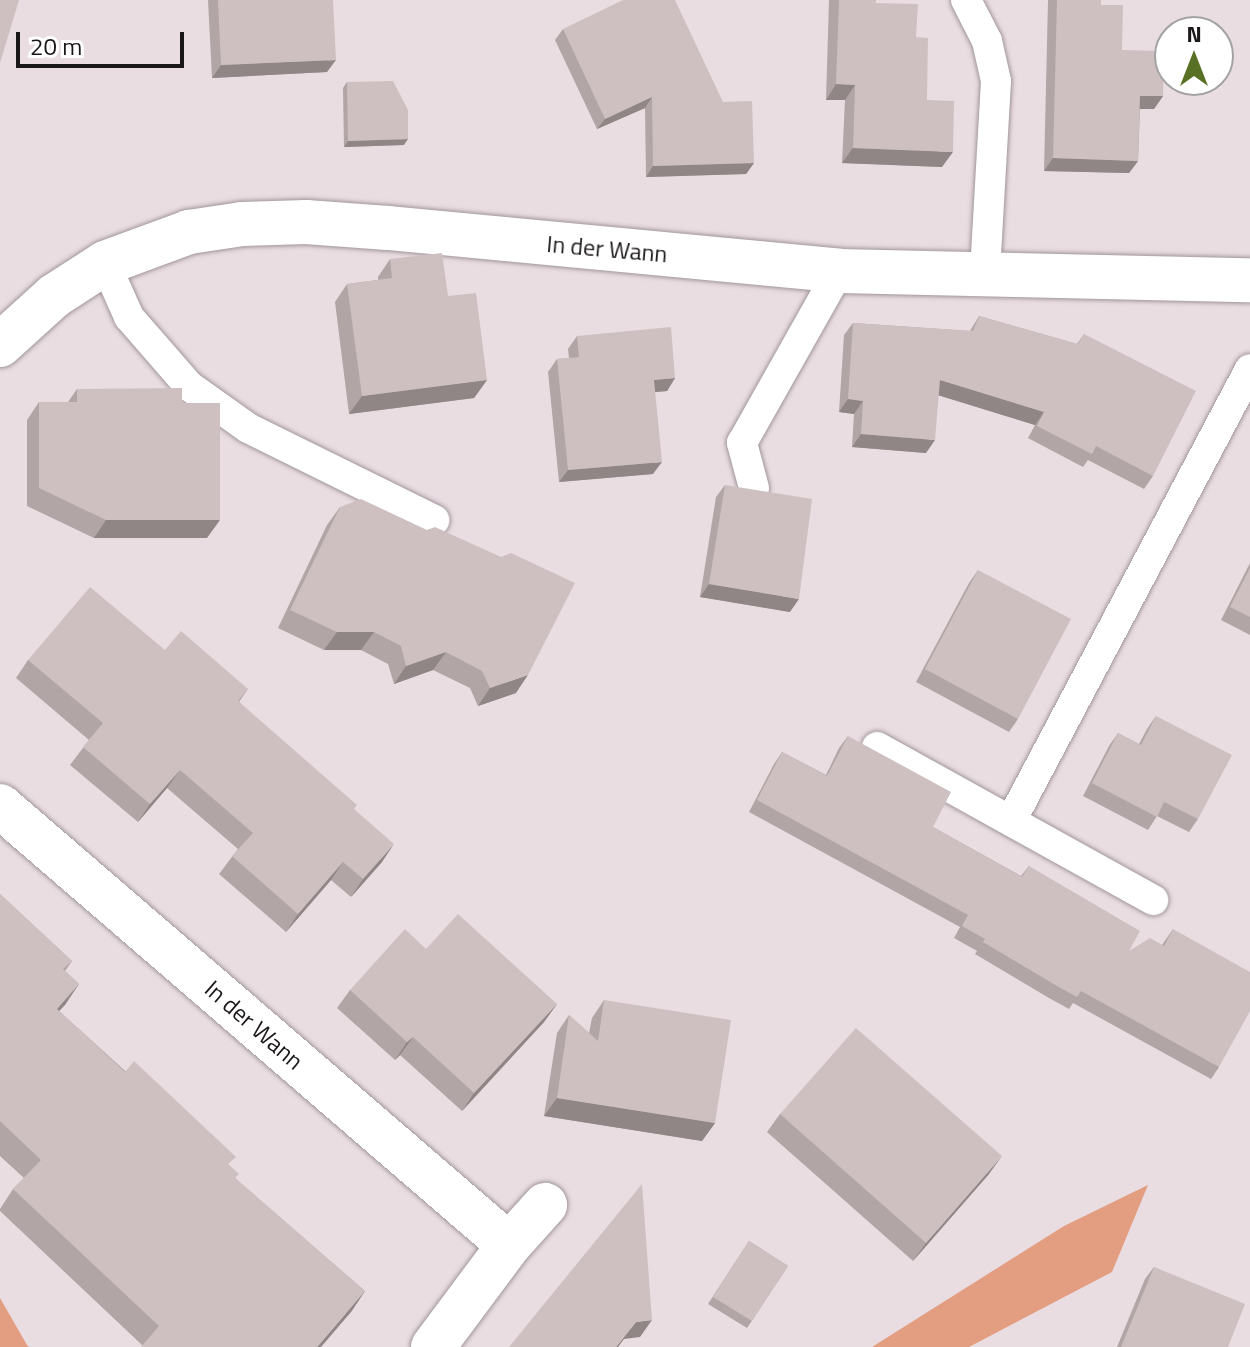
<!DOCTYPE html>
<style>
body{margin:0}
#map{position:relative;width:1250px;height:1347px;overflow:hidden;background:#e9dde2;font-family:"Titillium Web",sans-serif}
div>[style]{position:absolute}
.forest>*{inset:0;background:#e39d80}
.roads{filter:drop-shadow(0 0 2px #a1969b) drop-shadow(0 0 2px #a1969b)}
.lane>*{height:30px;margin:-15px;padding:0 15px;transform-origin:15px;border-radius:15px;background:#fff}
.street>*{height:44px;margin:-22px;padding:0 22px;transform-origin:22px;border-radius:22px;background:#fff}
.wall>*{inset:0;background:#b1a5a5}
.shaded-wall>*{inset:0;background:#908686}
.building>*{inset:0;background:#cec0c0}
span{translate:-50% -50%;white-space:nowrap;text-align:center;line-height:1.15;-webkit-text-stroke:7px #fff;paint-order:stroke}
.street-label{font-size:24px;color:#1b1719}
.north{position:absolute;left:1154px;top:16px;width:80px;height:80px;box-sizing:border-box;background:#fff;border:2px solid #a4a2a3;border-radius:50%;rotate:0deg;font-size:22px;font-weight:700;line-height:32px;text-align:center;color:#1b1719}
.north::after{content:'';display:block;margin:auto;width:28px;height:36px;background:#587023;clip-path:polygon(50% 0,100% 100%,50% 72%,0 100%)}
.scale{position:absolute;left:16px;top:32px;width:168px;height:36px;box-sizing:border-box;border:4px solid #1b1719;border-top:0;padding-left:10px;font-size:24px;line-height:28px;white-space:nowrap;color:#1b1719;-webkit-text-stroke:6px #fff;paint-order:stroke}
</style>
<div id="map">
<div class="forest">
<div style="clip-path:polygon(1148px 1185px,1112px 1272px,969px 1347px,872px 1347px,1064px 1226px)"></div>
<div style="clip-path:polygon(0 1298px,27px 1345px,29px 1347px,0 1347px)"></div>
</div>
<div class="roads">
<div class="lane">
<div style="left:966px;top:0;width:46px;rotate:62.9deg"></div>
<div style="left:987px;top:41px;width:41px;rotate:77.3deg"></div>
<div style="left:996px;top:81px;width:191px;rotate:93.3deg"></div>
<div style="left:105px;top:263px;width:59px;rotate:66deg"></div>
<div style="left:129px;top:317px;width:91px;rotate:49deg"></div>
<div style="left:189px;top:386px;width:72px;rotate:35.4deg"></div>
<div style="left:248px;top:428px;width:208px;rotate:26.3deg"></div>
<div style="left:754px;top:488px;width:47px;rotate:-104.9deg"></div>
<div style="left:742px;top:443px;width:197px;rotate:-60.6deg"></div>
<div style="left:877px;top:747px;width:316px;rotate:29deg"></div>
<div style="left:1011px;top:821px;width:511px;rotate:-62.13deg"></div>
</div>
<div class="street">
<div style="left:0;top:345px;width:73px;rotate:-42.2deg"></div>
<div style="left:54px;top:296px;width:61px;rotate:-32.9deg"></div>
<div style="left:105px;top:263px;width:90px;rotate:-20.3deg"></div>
<div style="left:189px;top:232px;width:54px;rotate:-8.6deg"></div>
<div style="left:242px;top:224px;width:64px;rotate:-1.8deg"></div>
<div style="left:306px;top:222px;width:82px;rotate:4.2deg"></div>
<div style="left:388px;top:228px;width:453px;rotate:5.4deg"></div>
<div style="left:839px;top:271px;width:411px;rotate:1.3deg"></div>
<div style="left:0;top:806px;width:672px;rotate:40.78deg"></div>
<div style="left:433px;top:1347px;width:127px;rotate:-53.3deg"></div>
<div style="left:509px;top:1245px;width:54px;rotate:-48deg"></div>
</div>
</div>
<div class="wall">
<div style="clip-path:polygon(208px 0,333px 0,327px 72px,212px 78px)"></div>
<div style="clip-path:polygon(829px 0,876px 0,875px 3px,916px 37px,927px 100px,942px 167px,842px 163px,845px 100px,826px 100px)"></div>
<div style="clip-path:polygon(1048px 0,1101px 0,1101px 5px,1122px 50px,1163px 96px,1154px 109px,1140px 109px,1138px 161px,1129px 173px,1044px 171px)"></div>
<div style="clip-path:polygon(563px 29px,723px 102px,754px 163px,746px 174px,646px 177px,645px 108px,597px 129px,555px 40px)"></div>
<div style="clip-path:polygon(347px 82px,404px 145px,344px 147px,343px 88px)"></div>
<div style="clip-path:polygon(390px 259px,448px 296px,487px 380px,474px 398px,349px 414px,335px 302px,347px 284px,378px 280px,378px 277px)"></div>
<div style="clip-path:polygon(979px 316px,1077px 344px,1084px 334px,1153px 476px,1144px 489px,1088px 460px,1083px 467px,1028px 438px,1035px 425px,938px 395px,926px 453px,852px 447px,854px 414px,839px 412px,844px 335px,853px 323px,970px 331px)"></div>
<div style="clip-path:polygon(577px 336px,675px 378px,667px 391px,655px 392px,653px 474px,559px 482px,548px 372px,557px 359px,569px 358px,568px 349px)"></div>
<div style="clip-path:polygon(77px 389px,182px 403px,207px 538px,94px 538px,27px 506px,27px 420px,39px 402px,68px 402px)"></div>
<div style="clip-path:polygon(725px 485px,790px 612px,700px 597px,716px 497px)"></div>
<div style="clip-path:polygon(340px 507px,516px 693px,478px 706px,470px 688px,433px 670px,394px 684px,388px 664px,361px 650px,324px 650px,278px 628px,327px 525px)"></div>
<div style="clip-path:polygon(1250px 563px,1250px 635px,1221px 620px)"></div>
<div style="clip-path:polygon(978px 570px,1018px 719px,1009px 732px,916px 682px,969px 583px)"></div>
<div style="clip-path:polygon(165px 650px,248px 689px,239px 702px,354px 809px,382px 862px,351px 897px,331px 880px,286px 932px,219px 874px,238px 849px,167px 788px,138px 822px,70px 765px,89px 740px,16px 678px,28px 660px)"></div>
<div style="clip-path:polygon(1156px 716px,1198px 819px,1189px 832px,1157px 816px,1148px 830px,1083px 796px,1109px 746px,1118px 733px,1139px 744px,1147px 729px)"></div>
<div style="clip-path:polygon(848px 736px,933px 827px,1021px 876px,1029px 866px,1129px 951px,1162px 945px,1173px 929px,1219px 1067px,1211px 1079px,1073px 1003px,1069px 1009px,1049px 998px,975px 954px,977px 951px,954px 938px,960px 927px,749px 812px,774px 764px,782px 752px,826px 775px,839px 748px)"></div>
<div style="clip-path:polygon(0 894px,72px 961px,65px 971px,79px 984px,59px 1011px,230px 1166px,236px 1179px,365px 1291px,351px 1312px,142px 1345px,0 1211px,0 1209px,13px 1189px,24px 1178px,0 1156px)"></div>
<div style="clip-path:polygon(426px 949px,557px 1004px,544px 1022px,462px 1111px,400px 1055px,395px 1060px,337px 1008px,350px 990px)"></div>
<div style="clip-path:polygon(604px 1000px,715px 1123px,702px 1141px,544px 1116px,557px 1033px,569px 1015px,589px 1033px,592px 1018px)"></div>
<div style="clip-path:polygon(780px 1114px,989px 1174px,913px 1261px,767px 1132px)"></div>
<div style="clip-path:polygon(749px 1241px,788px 1266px,747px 1328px,708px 1304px)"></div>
<div style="clip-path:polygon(1154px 1267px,1228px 1347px,1117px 1347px,1145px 1279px)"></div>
</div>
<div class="shaded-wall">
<div style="clip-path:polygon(336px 60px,327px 72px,212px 78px,221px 65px)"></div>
<div style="clip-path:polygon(836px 84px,855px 85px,845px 100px,826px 100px)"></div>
<div style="clip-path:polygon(1140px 96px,1163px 96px,1154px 109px,1131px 109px)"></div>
<div style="clip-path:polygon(652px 97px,645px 108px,597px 129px,605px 119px)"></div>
<div style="clip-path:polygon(408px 139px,404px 145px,344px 147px,348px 141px)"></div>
<div style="clip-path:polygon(853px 148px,953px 152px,942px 167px,842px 163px)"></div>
<div style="clip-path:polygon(1053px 158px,1138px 161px,1129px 173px,1044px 171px)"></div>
<div style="clip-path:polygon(754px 163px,746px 174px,646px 177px,653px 166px)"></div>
<div style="clip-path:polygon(675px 378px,667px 391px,645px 393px,654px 380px)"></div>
<div style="clip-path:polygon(487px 380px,474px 398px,349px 414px,362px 396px)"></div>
<div style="clip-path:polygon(940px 380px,1044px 412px,1035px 425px,931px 393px)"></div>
<div style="clip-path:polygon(848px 399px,863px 401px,854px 414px,839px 412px)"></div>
<div style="clip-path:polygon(861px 434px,935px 440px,926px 453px,852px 447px)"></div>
<div style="clip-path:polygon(662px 462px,653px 474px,559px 482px,568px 470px)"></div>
<div style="clip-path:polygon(106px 520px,220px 520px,207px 538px,94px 538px)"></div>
<div style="clip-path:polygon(709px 584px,799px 599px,790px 612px,700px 597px)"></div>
<div style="clip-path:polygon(337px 632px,374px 632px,361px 650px,324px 650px)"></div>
<div style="clip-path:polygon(446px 652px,433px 670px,394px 684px,406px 666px)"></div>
<div style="clip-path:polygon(528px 675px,516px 693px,478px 706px,490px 688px)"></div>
<div style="clip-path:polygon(180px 770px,167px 788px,138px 822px,150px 804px)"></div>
<div style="clip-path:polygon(394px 844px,382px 862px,351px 897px,363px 879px)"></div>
<div style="clip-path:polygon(343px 862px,331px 880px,286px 932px,298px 914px)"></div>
<div style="clip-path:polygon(79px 984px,65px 1005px,42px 1029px,57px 1009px)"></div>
<div style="clip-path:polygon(557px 1004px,544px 1022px,462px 1111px,474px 1093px)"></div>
<div style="clip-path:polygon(413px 1037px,400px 1055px,395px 1060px,407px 1042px)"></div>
<div style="clip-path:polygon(557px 1098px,715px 1123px,702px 1141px,544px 1116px)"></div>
<div style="clip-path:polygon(1002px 1156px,989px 1174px,913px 1261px,926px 1243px)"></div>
<div style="clip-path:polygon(365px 1291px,351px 1312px,321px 1347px,317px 1347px)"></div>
<div style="clip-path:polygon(652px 1320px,640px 1337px,624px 1339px,618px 1347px,616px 1347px,636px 1322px)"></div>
</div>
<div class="building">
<div style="clip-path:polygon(0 0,19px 0,0 63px)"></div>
<div style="clip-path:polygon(218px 0,333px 0,336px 60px,221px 65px)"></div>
<div style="clip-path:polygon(623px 0,675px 0,723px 102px,752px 101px,754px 163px,653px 166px,652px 97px,605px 119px,563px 29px)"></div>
<div style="clip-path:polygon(839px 0,876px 0,875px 3px,918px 4px,916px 37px,928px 38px,927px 100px,954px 101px,953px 152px,853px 148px,855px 85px,836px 84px)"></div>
<div style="clip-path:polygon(1057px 0,1101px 0,1101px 5px,1123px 5px,1122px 50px,1164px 51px,1163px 96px,1140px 96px,1138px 161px,1053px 158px)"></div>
<div style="clip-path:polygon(393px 81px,408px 110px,408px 139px,348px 141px,347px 82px)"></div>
<div style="clip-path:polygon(442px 253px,448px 296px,476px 293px,487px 380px,362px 396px,347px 284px,392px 278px,390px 259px)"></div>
<div style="clip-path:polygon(979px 316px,1078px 344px,1084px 334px,1196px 391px,1153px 476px,1096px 446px,1092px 454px,1037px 426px,1044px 412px,940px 380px,935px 440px,861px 434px,863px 401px,848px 399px,853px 323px,973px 331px)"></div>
<div style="clip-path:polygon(671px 327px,675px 378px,654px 380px,662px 462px,568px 470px,557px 359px,579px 357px,577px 336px)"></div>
<div style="clip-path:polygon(182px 388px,182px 403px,220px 403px,220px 520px,106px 520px,39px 488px,39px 402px,77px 402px,77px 389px)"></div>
<div style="clip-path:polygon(725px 485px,812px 499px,799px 599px,709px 584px)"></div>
<div style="clip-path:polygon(361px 499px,427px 530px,435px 527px,501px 557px,511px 553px,575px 583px,528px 675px,490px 688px,482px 671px,446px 652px,406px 666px,401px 646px,374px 632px,337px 632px,290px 610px,340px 507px)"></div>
<div style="clip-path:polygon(1250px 568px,1250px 617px,1230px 607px)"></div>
<div style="clip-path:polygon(978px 570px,1071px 619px,1018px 719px,925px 669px)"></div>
<div style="clip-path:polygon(90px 587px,165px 650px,181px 631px,248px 689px,238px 701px,357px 805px,354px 809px,394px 844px,363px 879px,343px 862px,298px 914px,232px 856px,253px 833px,180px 770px,150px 804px,83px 747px,103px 723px,28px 660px)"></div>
<div style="clip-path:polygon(1156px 716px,1232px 755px,1198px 819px,1164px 802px,1157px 817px,1092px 783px,1118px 733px,1141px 745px)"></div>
<div style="clip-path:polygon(848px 736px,951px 792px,933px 827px,1022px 877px,1029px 866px,1140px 931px,1129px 951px,1150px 938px,1164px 946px,1173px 929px,1250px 972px,1250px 1011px,1219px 1067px,1081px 991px,1077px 997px,1057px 986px,983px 942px,985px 939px,962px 926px,968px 915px,757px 800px,782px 752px,827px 776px)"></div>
<div style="clip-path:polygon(0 894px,72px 961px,63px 969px,79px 984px,57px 1009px,125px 1072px,134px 1061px,236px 1157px,228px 1164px,239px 1174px,235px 1178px,365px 1291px,317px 1347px,141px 1347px,159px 1326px,13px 1189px,41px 1160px,0 1121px)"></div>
<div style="clip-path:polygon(458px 914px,557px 1004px,474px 1093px,413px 1037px,407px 1042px,350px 990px,405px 929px,426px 949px)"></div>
<div style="clip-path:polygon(604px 1000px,731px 1020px,715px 1123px,557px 1098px,569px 1015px,598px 1041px)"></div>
<div style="clip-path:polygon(856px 1028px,1002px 1156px,926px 1243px,780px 1114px)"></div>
<div style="clip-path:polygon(642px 1184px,652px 1320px,636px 1322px,616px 1347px,509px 1347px)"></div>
<div style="clip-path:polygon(749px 1241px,788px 1266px,752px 1321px,713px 1297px)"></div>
<div style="clip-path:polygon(1154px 1267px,1245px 1304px,1228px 1347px,1121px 1347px)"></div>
</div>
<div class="street-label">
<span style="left:607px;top:249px;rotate:5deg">In der Wann</span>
<span style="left:254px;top:1025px;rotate:41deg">In der Wann</span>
</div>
<div class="north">N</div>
<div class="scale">20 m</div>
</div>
